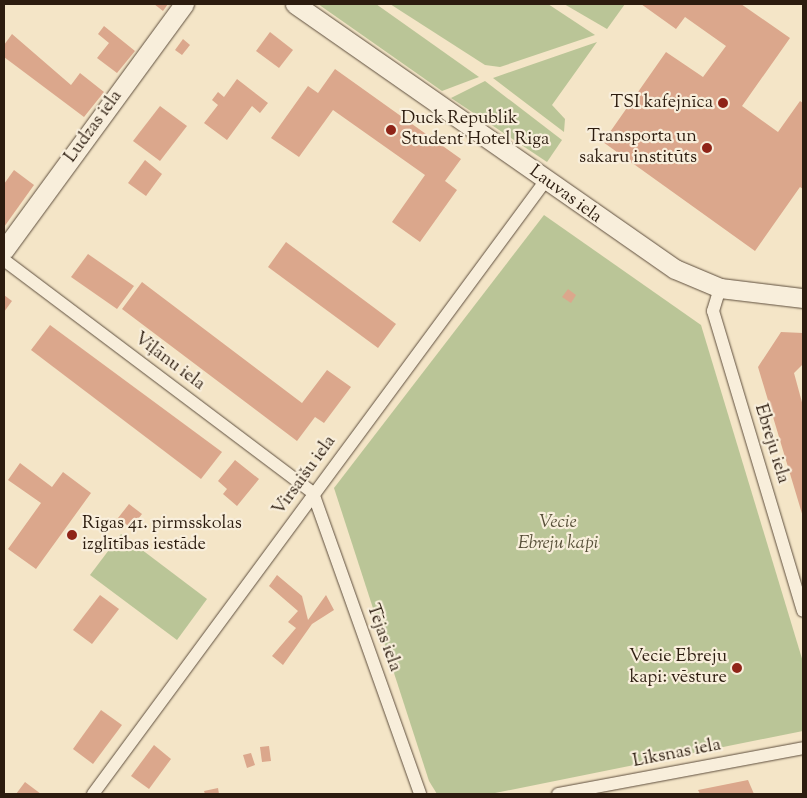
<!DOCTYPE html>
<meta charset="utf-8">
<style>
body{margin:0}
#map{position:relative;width:807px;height:798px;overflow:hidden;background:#f4e5c7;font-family:"Sorts Mill Goudy",serif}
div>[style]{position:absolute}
.green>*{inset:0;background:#bac597}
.building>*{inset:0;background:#dba78c}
.roads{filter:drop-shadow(0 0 1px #5e4e3d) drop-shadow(0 0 1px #5e4e3d)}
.street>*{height:12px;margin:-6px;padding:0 6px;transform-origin:6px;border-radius:6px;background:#f8eedb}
.secondary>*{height:19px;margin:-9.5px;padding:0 9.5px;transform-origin:9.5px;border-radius:9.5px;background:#f8eedb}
.dots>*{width:14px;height:14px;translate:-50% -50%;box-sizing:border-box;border:2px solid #f8eedb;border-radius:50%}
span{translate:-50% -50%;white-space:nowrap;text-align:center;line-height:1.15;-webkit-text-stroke:4.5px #f8eedb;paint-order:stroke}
.poi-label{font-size:18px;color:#2c1c0f}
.right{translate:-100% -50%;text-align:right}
.left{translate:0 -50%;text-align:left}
.street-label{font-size:18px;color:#2c1c0f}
.park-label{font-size:18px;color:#574f38;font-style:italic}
.frame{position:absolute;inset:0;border:5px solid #2c1c0f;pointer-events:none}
</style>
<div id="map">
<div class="green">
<div style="clip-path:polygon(318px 4px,376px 4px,479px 77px,442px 91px)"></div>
<div style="clip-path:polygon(390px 4px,548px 4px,595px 35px,500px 67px,485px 65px)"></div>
<div style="clip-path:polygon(564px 4px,625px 4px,607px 29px)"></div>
<div style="clip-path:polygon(597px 42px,552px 105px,565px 119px,564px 132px,493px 78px)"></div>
<div style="clip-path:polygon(485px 81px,562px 140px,547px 162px,451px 98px)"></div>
<div style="clip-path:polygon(544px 215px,701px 325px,803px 662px,803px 731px,490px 794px,437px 794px,429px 781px,334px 488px)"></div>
<div style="clip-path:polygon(121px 534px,207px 599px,177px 640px,90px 575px)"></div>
</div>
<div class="building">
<div style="clip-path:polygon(154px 4px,168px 4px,163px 11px)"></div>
<div style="clip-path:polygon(641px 4px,741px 4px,790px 38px,742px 106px,778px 132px,800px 101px,803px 103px,803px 189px,800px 187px,755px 251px,603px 142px,666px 52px,703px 77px,726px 46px,685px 17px,676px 29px)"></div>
<div style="clip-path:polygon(104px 26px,135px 51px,117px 73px,97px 58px,109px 43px,98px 34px)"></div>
<div style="clip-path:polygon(270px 32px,293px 50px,279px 68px,256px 51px)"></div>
<div style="clip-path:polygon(12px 34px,71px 85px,80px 73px,104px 92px,84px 117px,4px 57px,4px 45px)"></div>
<div style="clip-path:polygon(183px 39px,190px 45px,182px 55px,175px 50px)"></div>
<div style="clip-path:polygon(335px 69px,461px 159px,445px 181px,457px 190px,420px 242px,392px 222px,425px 175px,333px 110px,299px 157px,271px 138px,308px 86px,318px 93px)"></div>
<div style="clip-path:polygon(237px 79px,268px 103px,260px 113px,252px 106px,227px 140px,204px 123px,218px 105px,212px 100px,218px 92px,224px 97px)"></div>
<div style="clip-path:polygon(160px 106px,187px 126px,160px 161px,133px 141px)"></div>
<div style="clip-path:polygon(145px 160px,162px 174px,146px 196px,128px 183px)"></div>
<div style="clip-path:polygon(14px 170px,34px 185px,4px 227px,4px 184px)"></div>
<div style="clip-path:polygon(286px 242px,396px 324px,378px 348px,268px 267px)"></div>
<div style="clip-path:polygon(88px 254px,134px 286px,117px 309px,71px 277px)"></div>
<div style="clip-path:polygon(142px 282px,302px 403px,327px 370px,351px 387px,324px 423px,315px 417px,297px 441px,122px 309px)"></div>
<div style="clip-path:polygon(568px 289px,576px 295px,571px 303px,562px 297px)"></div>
<div style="clip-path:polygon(4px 295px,12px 301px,4px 312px)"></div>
<div style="clip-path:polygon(50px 325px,222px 452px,201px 479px,31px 350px)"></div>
<div style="clip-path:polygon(781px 332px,803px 333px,803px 364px,794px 373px,803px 406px,803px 517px,758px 367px)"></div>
<div style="clip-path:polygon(235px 460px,259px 479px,237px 506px,223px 494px,227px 489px,218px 481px)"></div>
<div style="clip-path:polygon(20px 463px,52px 487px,63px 472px,91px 493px,36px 569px,8px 549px,41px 503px,8px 480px)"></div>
<div style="clip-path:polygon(129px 504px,142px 514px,131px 528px,118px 518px)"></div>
<div style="clip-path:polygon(277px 575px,302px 596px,308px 620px,326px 595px,334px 610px,312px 624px,283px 665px,272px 656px,296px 628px,288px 622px,298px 611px,269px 586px)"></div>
<div style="clip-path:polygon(100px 595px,119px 609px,92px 644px,73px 630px)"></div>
<div style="clip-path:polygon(101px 710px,122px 725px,93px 764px,73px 749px)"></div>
<div style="clip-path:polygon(154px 745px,171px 759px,149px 789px,131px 776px)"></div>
<div style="clip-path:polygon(269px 746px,271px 761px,262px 762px,260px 747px)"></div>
<div style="clip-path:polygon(251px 753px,255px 765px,247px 768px,243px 755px)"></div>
<div style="clip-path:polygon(748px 780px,754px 794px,700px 794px,698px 790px)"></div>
<div style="clip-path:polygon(25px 782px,41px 794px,16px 794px)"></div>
<div style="clip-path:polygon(218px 788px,219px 794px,205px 794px,204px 791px)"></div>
</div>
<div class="roads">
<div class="street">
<div style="left:4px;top:260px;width:387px;rotate:37deg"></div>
<div style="left:720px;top:288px;width:24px;rotate:107deg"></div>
<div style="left:713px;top:311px;width:313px;rotate:73.3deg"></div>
<div style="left:313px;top:493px;width:319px;rotate:70.4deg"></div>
<div style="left:93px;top:794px;width:763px;rotate:-53.58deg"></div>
<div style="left:558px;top:794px;width:249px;rotate:-10.6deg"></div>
</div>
<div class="secondary">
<div style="left:295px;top:4px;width:463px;rotate:34.9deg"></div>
<div style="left:675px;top:269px;width:49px;rotate:22.9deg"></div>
<div style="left:720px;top:288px;width:84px;rotate:6.9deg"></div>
<div style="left:4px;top:250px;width:305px;rotate:-53.8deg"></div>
</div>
</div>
<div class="dots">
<div style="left:723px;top:103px;background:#8f2418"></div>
<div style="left:391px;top:130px;background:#8f2418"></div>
<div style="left:707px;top:148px;background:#8f2418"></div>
<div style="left:72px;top:535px;background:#8f2418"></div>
<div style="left:737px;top:668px;background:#8f2418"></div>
</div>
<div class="poi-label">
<span class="right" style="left:713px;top:103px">TSI kafejnīca</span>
<span class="left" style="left:401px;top:130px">Duck Republik<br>Student Hotel Riga</span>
<span class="right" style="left:697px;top:148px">Transporta un<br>sakaru institūts</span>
<span class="left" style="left:82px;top:535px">Rīgas 41. pirmsskolas<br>izglītības iestāde</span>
<span class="right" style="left:727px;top:668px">Vecie Ebreju<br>kapi: vēsture</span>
</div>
<div class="street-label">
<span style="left:94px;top:127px;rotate:-54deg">Ludzas iela</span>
<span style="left:565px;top:195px;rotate:36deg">Lauvas iela</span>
<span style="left:169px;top:362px;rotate:37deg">Viļānu iela</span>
<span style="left:771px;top:444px;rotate:73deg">Ebreju iela</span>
<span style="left:305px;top:476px;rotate:-54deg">Virsaišu iela</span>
<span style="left:383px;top:638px;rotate:70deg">Tējas iela</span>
<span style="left:677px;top:754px;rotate:-11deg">Līksnas iela</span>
</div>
<div class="park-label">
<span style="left:558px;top:534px">Vecie<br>Ebreju kapi</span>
</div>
<div class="frame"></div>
</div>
